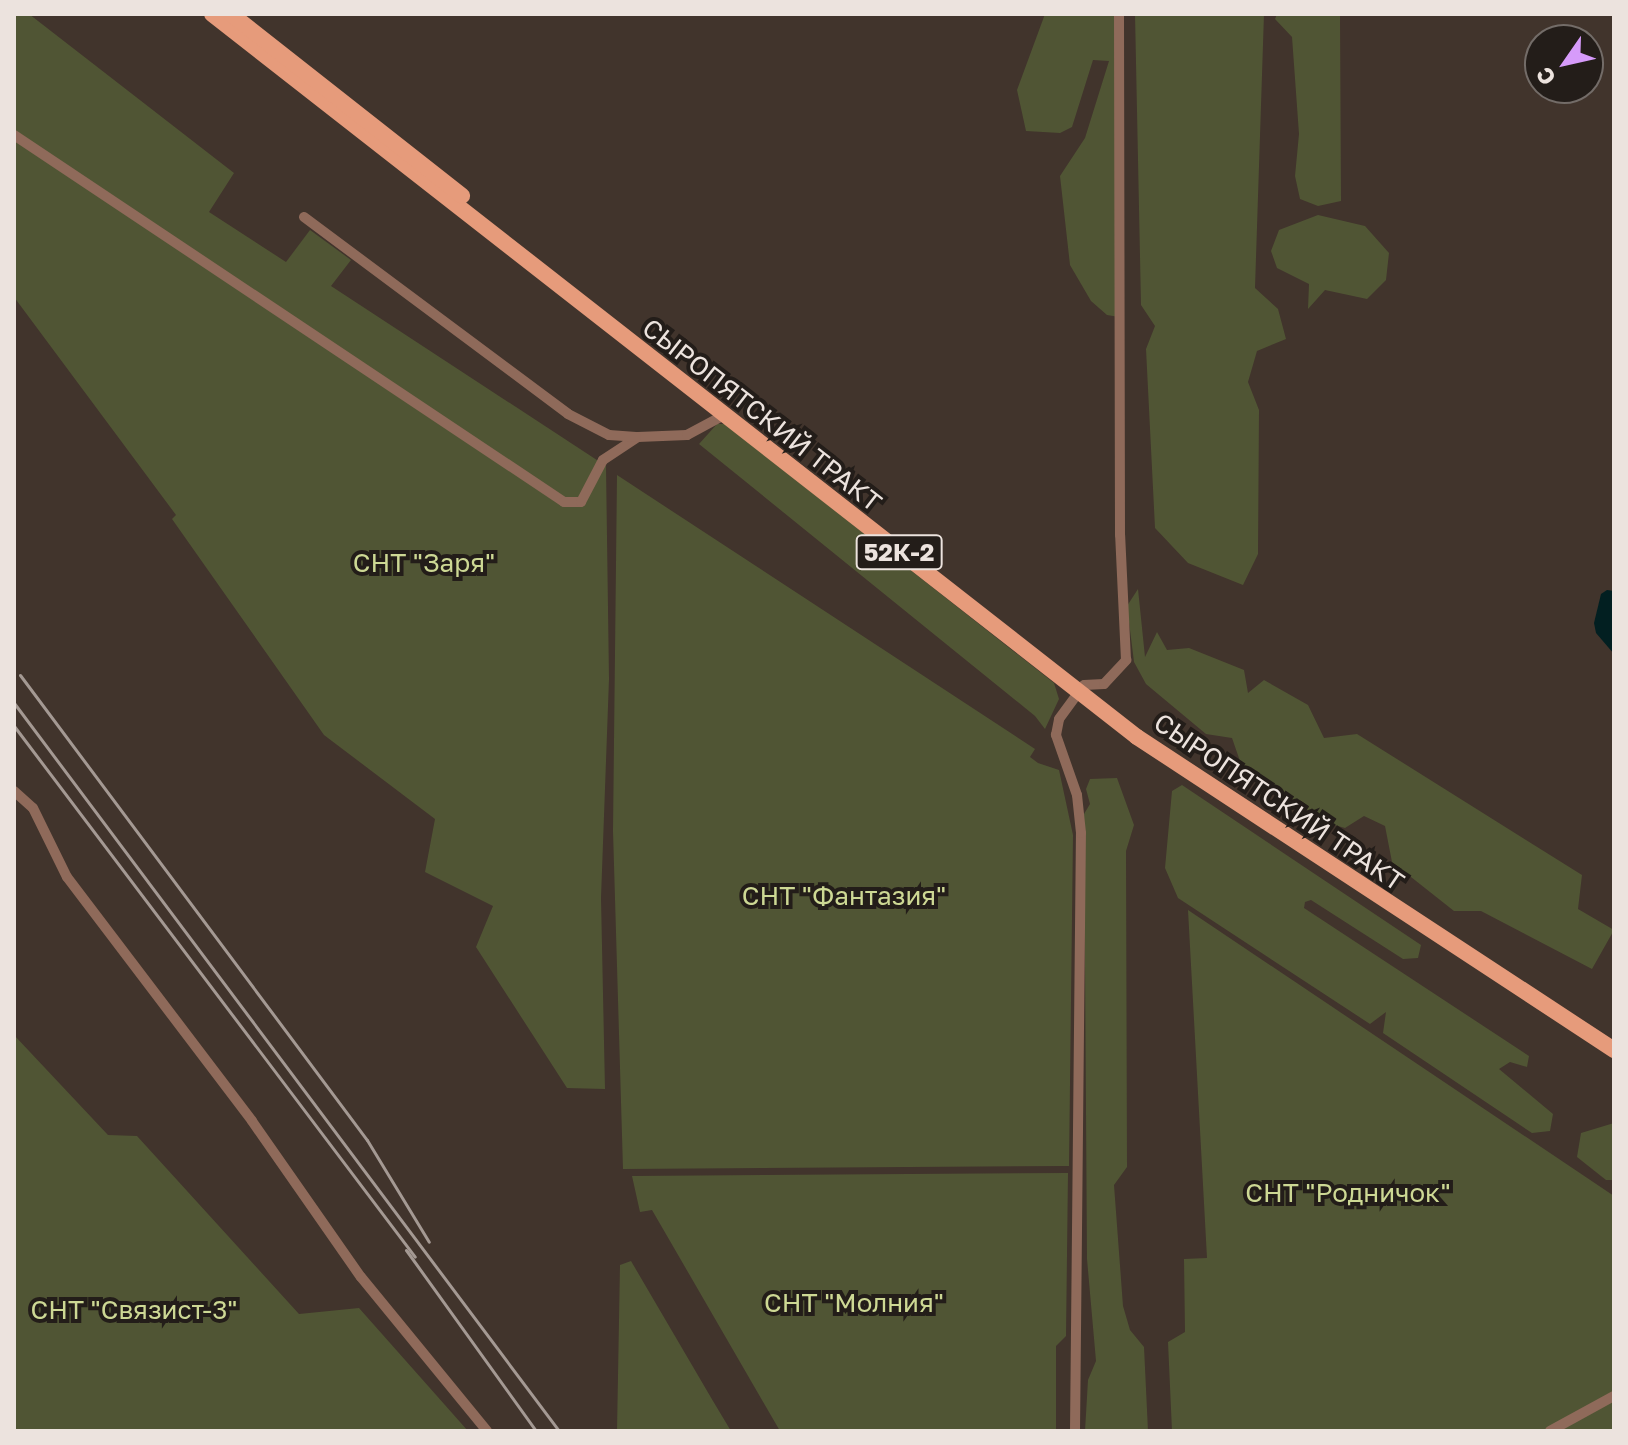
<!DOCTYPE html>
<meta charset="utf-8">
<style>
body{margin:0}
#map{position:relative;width:1628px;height:1445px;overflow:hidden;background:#41342c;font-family:"Golos Text",sans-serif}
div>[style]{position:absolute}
.green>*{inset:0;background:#505534}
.water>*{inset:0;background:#021f21}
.minor>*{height:10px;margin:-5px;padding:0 5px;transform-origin:5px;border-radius:5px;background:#8f6a5a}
.primary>*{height:16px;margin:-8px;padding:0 8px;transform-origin:8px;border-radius:8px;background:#e69b7b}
.rail>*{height:3px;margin:-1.5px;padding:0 1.5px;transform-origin:1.5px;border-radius:1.5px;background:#a49993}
span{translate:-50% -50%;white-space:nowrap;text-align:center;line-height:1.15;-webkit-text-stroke:8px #231d19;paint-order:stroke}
.shield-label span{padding:2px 6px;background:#231d19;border:2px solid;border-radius:6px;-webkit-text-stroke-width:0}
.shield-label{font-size:24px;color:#ece3de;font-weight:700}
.street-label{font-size:26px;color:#ece3de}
.park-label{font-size:26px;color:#cdd894}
.frame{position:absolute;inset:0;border:16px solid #ece3de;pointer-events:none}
.north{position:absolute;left:1524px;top:24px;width:80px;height:80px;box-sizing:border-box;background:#231d19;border:2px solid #736c68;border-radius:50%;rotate:236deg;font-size:22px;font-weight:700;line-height:32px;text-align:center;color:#ece3de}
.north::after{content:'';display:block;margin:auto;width:28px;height:36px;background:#d69bfa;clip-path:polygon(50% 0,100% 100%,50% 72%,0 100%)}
</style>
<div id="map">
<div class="green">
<div style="clip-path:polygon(14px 14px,29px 14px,234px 173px,209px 212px,286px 262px,310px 230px,351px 260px,331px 286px,606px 466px,609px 679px,601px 898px,605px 1089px,567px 1088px,476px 947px,493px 906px,425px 872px,435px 819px,324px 735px,172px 519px,176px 515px,14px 297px)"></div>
<div style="clip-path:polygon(1045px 14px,1118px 14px,1119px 317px,1107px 315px,1091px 301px,1070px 265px,1060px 176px,1085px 138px,1109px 61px,1093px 60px,1072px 127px,1060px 133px,1026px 131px,1017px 90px)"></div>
<div style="clip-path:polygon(1135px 14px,1264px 14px,1255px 288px,1278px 309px,1286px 339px,1257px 351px,1248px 382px,1259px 410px,1258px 554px,1243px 585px,1188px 563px,1155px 528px,1146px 349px,1155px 326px,1141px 305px)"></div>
<div style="clip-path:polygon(1277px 14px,1340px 14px,1341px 201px,1318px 206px,1300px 199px,1295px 176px,1299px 134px,1292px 37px,1275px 19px)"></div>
<div style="clip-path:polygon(1318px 215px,1365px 226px,1389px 253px,1386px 280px,1367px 299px,1325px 290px,1308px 309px,1309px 284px,1277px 268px,1271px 251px,1279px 230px)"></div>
<div style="clip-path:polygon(717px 424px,725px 424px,1054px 683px,1059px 699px,1045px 729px,1035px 716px,699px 444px)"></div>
<div style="clip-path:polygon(617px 475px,1035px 749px,1030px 757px,1038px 763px,1059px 770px,1073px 835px,1069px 1166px,623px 1169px,613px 831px)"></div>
<div style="clip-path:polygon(1138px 589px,1145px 657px,1157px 632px,1167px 650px,1189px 648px,1244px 670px,1248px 693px,1264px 680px,1308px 705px,1324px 738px,1357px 734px,1582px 875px,1578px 909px,1614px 930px,1592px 969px,1481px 911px,1454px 911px,1392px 862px,1385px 826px,1364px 816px,1345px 828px,1324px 822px,1241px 764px,1232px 738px,1206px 734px,1146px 684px,1134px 662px,1127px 606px)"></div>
<div style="clip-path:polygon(1117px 778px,1134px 825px,1126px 851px,1127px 1167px,1114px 1185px,1123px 1306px,1130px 1330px,1144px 1347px,1148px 1431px,1085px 1431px,1088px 1380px,1096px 1361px,1087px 1259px,1084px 814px,1090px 804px,1086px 789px,1090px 779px)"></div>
<div style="clip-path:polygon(1182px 785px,1421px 945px,1418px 958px,1403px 959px,1311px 900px,1305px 902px,1304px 908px,1529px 1056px,1527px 1067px,1510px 1062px,1499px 1069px,1553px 1114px,1550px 1131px,1532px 1133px,1383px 1033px,1386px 1012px,1370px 1024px,1178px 898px,1165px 868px,1172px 791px)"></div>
<div style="clip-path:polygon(1188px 910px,1614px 1196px,1614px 1431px,1172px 1431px,1168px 1342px,1185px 1332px,1184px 1259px,1207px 1258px)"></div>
<div style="clip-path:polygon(14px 1035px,108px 1135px,137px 1136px,299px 1314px,359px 1308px,468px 1431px,14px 1431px)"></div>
<div style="clip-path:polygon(1614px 1123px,1614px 1180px,1606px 1180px,1577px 1157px,1581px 1133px)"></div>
<div style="clip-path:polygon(1068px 1173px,1066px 1336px,1056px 1346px,1056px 1431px,780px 1431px,652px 1210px,640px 1212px,632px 1176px)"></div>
<div style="clip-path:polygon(631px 1261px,713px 1401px,731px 1431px,617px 1431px,620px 1265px)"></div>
</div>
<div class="water">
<div style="clip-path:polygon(1607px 590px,1614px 591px,1614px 654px,1596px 633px,1594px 623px,1601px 594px)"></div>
</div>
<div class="minor">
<div style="left:14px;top:135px;width:661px;rotate:33.71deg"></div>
<div style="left:564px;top:502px;width:17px"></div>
<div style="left:581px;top:502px;width:47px;rotate:-62.4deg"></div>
<div style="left:603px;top:460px;width:42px;rotate:-33.3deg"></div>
<div style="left:638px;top:437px;width:49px;rotate:-2.3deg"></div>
<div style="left:687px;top:435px;width:42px;rotate:-28.4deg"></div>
<div style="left:304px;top:217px;width:329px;rotate:36.7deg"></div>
<div style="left:568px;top:414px;width:46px;rotate:27.1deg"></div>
<div style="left:609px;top:435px;width:27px;rotate:4deg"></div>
<div style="left:14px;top:791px;width:25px;rotate:42deg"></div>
<div style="left:33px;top:808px;width:77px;rotate:63.8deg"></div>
<div style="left:67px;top:877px;width:306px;rotate:52.8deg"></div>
<div style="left:252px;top:1121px;width:190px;rotate:55.1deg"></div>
<div style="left:361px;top:1277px;width:199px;rotate:50.7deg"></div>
<div style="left:1075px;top:1431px;width:598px;rotate:-89.43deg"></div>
<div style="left:1081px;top:833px;width:38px;rotate:-96deg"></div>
<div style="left:1077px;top:795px;width:64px;rotate:-109.3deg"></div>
<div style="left:1056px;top:735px;width:16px;rotate:-79deg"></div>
<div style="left:1059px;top:719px;width:42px;rotate:-53.7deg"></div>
<div style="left:1084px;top:685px;width:20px;rotate:-3deg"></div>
<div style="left:1104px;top:684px;width:33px;rotate:-47deg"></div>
<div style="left:1126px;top:660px;width:125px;rotate:-92.7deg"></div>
<div style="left:1120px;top:535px;width:521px;rotate:-90.11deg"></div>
<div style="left:1550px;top:1431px;width:73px;rotate:-28.7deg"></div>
</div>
<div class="primary">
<div style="left:212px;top:14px;width:1174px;rotate:38.01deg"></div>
<div style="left:1137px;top:737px;width:571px;rotate:33.27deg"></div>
<div style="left:231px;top:14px;width:294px;rotate:38.2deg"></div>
</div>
<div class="rail">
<div style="left:20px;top:675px;width:580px;rotate:53.27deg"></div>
<div style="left:367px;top:1140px;width:119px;rotate:58.7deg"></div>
<div style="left:14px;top:703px;width:909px;rotate:53.18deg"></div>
<div style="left:14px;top:726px;width:665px;rotate:52.94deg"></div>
<div style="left:406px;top:1250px;width:223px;rotate:54.3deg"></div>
</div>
<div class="shield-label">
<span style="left:899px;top:552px">52К-2</span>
</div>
<div class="street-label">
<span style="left:762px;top:415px;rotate:38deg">СЫРОПЯТСКИЙ ТРАКТ</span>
<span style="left:1279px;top:802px;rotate:34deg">СЫРОПЯТСКИЙ ТРАКТ</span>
</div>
<div class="park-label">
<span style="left:424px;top:563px">СНТ "Заря"</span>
<span style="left:844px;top:896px">СНТ "Фантазия"</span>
<span style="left:1348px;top:1193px">СНТ "Родничок"</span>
<span style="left:854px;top:1303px">СНТ "Молния"</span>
<span style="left:134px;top:1310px">СНТ "Связист-3"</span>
</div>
<div class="frame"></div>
<div class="north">С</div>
</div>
